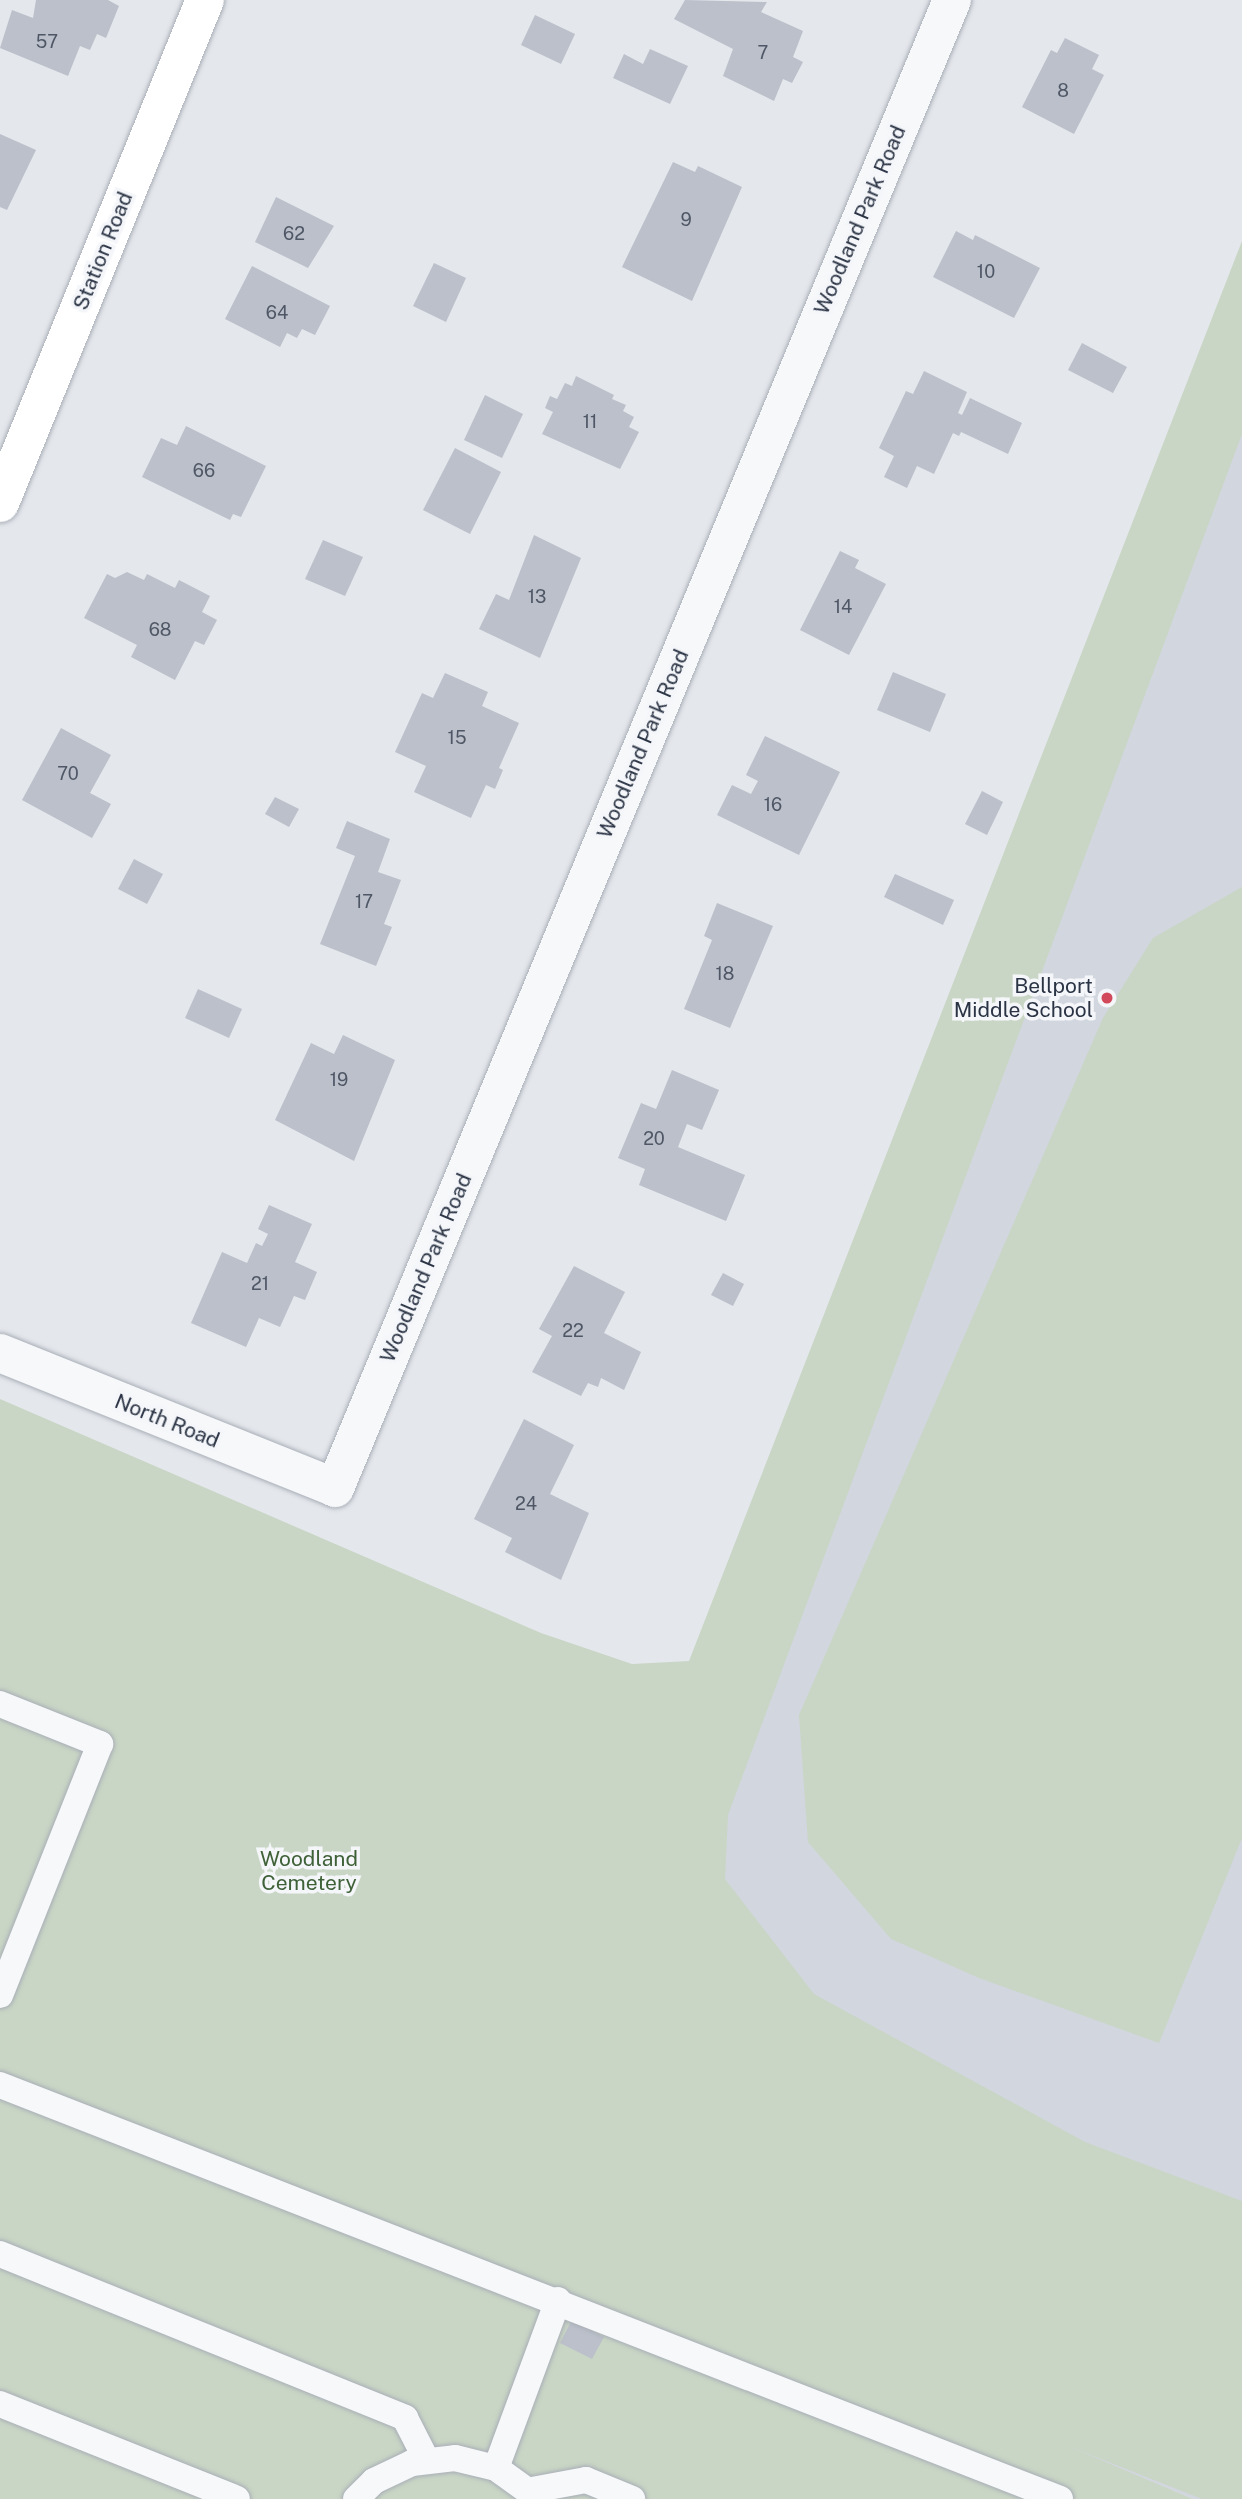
<!DOCTYPE html>
<style>
body{margin:0}
#map{position:relative;width:1242px;height:2499px;overflow:hidden;background:#e4e7ec;font-family:"Public Sans",sans-serif}
div>[style]{position:absolute}
.built>*{inset:0;background:#d2d6de}
.green>*{inset:0;background:#c9d6c5}
.building>*{inset:0;background:#bbc0ca}
.roads{filter:drop-shadow(0 0 2px #a9aeb7) drop-shadow(0 0 2px #a9aeb7)}
.service>*{height:26px;margin:-13px;padding:0 13px;transform-origin:13px;border-radius:13px;background:#f7f8fa}
.minor>*{height:38px;margin:-19px;padding:0 19px;transform-origin:19px;border-radius:19px;background:#f7f8fa}
.secondary>*{height:38px;margin:-19px;padding:0 19px;transform-origin:19px;border-radius:19px;background:#fff}
.dots>*{width:19px;height:19px;translate:-50% -50%;box-sizing:border-box;border:4px solid #f4f6f9;border-radius:50%}
span{translate:-50% -50%;white-space:nowrap;text-align:center;line-height:1.15;-webkit-text-stroke:7px #f4f6f9;paint-order:stroke}
.number-label{font-size:18px;color:#4f5766}
.number-label span{-webkit-text-stroke-width:0}
.street-label{font-size:21px;color:#2b3445}
.poi-label{font-size:21px;color:#2b3445}
.right{translate:-100% -50%;text-align:right}
.park-label{font-size:21px;color:#3f6138}
</style>
<div id="map">
<div class="built">
<div style="clip-path:polygon(1242px 293px,1242px 2499px,1193px 2499px,509px 2214px)"></div>
</div>
<div class="green">
<div style="clip-path:polygon(1242px 241px,1242px 434px,728px 1815px,725px 1879px,814px 1994px,1085px 2142px,1242px 2201px,1242px 2499px,1202px 2499px,1068px 2446px,1193px 2499px,0 2499px,0 1399px,541px 1633px,632px 1664px,689px 1661px)"></div>
<div style="clip-path:polygon(1242px 887px,1242px 1838px,1159px 2043px,979px 1978px,891px 1939px,808px 1842px,799px 1715px,1103px 1018px,1153px 938px)"></div>
</div>
<div class="building">
<div style="clip-path:polygon(36px 0,108px 0,119px 6px,106px 38px,97px 34px,90px 50px,80px 46px,68px 76px,0 48px,12px 10px,33px 18px)"></div>
<div style="clip-path:polygon(685px 0,767px 2px,761px 12px,803px 31px,793px 57px,803px 62px,792px 83px,783px 79px,774px 101px,723px 76px,733px 49px,674px 19px)"></div>
<div style="clip-path:polygon(535px 15px,575px 34px,561px 64px,521px 45px)"></div>
<div style="clip-path:polygon(1065px 38px,1099px 55px,1092px 69px,1104px 75px,1074px 134px,1022px 107px,1051px 50px,1057px 53px)"></div>
<div style="clip-path:polygon(650px 49px,688px 66px,670px 104px,613px 78px,624px 54px,643px 64px)"></div>
<div style="clip-path:polygon(0 134px,36px 150px,7px 210px,0 207px)"></div>
<div style="clip-path:polygon(673px 162px,695px 172px,698px 166px,742px 187px,692px 301px,622px 267px)"></div>
<div style="clip-path:polygon(276px 197px,334px 226px,308px 268px,255px 242px)"></div>
<div style="clip-path:polygon(956px 231px,973px 240px,975px 235px,1040px 268px,1014px 318px,933px 277px)"></div>
<div style="clip-path:polygon(434px 263px,466px 278px,446px 322px,413px 306px)"></div>
<div style="clip-path:polygon(252px 266px,330px 306px,315px 335px,302px 329px,297px 338px,287px 333px,280px 347px,225px 319px)"></div>
<div style="clip-path:polygon(1082px 343px,1127px 367px,1113px 393px,1068px 370px)"></div>
<div style="clip-path:polygon(924px 371px,967px 392px,958px 413px,962px 415px,970px 398px,1022px 423px,1008px 454px,961px 432px,959px 436px,953px 433px,934px 474px,917px 466px,907px 488px,884px 477px,894px 456px,879px 448px,906px 391px,913px 394px)"></div>
<div style="clip-path:polygon(576px 376px,614px 395px,612px 399px,626px 405px,623px 411px,634px 417px,629px 427px,639px 432px,620px 469px,542px 434px,553px 412px,545px 408px,550px 396px,557px 399px,565px 383px,572px 386px)"></div>
<div style="clip-path:polygon(485px 395px,523px 414px,502px 458px,464px 440px)"></div>
<div style="clip-path:polygon(186px 426px,266px 466px,241px 517px,233px 514px,230px 520px,142px 477px,161px 438px,177px 445px)"></div>
<div style="clip-path:polygon(455px 448px,501px 472px,470px 534px,423px 510px)"></div>
<div style="clip-path:polygon(534px 535px,581px 558px,540px 658px,479px 629px,496px 594px,509px 600px)"></div>
<div style="clip-path:polygon(323px 540px,363px 557px,345px 596px,305px 579px)"></div>
<div style="clip-path:polygon(840px 551px,859px 560px,855px 568px,886px 584px,849px 655px,800px 630px)"></div>
<div style="clip-path:polygon(127px 572px,144px 580px,147px 574px,175px 588px,179px 580px,210px 596px,202px 612px,217px 620px,204px 645px,195px 641px,175px 680px,131px 657px,137px 645px,84px 618px,107px 574px,115px 578px)"></div>
<div style="clip-path:polygon(893px 672px,946px 694px,930px 732px,877px 710px)"></div>
<div style="clip-path:polygon(445px 673px,488px 692px,482px 706px,519px 723px,499px 768px,503px 770px,495px 789px,486px 785px,471px 818px,414px 792px,426px 766px,395px 752px,422px 693px,433px 698px)"></div>
<div style="clip-path:polygon(61px 728px,111px 755px,90px 793px,111px 804px,92px 838px,22px 800px)"></div>
<div style="clip-path:polygon(765px 736px,840px 772px,799px 855px,717px 815px,732px 785px,751px 794px,758px 781px,746px 775px)"></div>
<div style="clip-path:polygon(982px 791px,1003px 802px,987px 835px,965px 824px)"></div>
<div style="clip-path:polygon(275px 797px,299px 809px,289px 827px,265px 814px)"></div>
<div style="clip-path:polygon(347px 821px,390px 839px,378px 872px,401px 880px,384px 924px,392px 927px,376px 966px,320px 944px,355px 856px,336px 848px)"></div>
<div style="clip-path:polygon(134px 859px,163px 874px,147px 904px,118px 889px)"></div>
<div style="clip-path:polygon(895px 874px,954px 900px,943px 925px,884px 897px)"></div>
<div style="clip-path:polygon(717px 903px,773px 926px,730px 1028px,684px 1009px,712px 940px,704px 936px)"></div>
<div style="clip-path:polygon(198px 989px,242px 1009px,229px 1038px,185px 1018px)"></div>
<div style="clip-path:polygon(343px 1035px,395px 1060px,354px 1161px,275px 1120px,311px 1043px,334px 1054px)"></div>
<div style="clip-path:polygon(672px 1070px,719px 1090px,702px 1130px,687px 1124px,678px 1147px,745px 1175px,726px 1221px,639px 1185px,645px 1169px,618px 1158px,641px 1103px,656px 1109px)"></div>
<div style="clip-path:polygon(269px 1205px,312px 1224px,295px 1262px,317px 1272px,305px 1300px,294px 1296px,280px 1327px,259px 1318px,246px 1347px,191px 1323px,222px 1252px,247px 1263px,256px 1243px,262px 1246px,268px 1234px,258px 1229px)"></div>
<div style="clip-path:polygon(574px 1266px,625px 1292px,604px 1333px,641px 1352px,624px 1390px,601px 1378px,598px 1387px,588px 1383px,581px 1396px,532px 1372px,552px 1336px,539px 1329px)"></div>
<div style="clip-path:polygon(723px 1273px,744px 1284px,733px 1306px,711px 1295px)"></div>
<div style="clip-path:polygon(524px 1419px,574px 1445px,550px 1494px,589px 1513px,561px 1580px,505px 1552px,512px 1538px,474px 1519px)"></div>
<div style="clip-path:polygon(572px 2320px,604px 2337px,592px 2359px,560px 2343px)"></div>
</div>
<div class="roads">
<div class="service">
<div style="left:0;top:1704px;width:108px;rotate:21.8deg"></div>
<div style="left:100px;top:1744px;width:270px;rotate:111.7deg"></div>
<div style="left:0;top:2085px;width:1138px;rotate:21.33deg"></div>
<div style="left:0;top:2254px;width:437px;rotate:22deg"></div>
<div style="left:405px;top:2418px;width:48px;rotate:62.9deg"></div>
<div style="left:0;top:2404px;width:255px;rotate:21.8deg"></div>
<div style="left:496px;top:2468px;width:179px;rotate:-69.7deg"></div>
<div style="left:532px;top:2490px;width:55px;rotate:-10.5deg"></div>
<div style="left:586px;top:2480px;width:50px;rotate:22.4deg"></div>
<div style="left:356px;top:2499px;width:25px;rotate:-45deg"></div>
<div style="left:374px;top:2481px;width:42px;rotate:-25.3deg"></div>
<div style="left:412px;top:2463px;width:43px;rotate:-6.6deg"></div>
<div style="left:455px;top:2458px;width:42px;rotate:13.7deg"></div>
<div style="left:496px;top:2468px;width:53px;rotate:35.8deg"></div>
</div>
<div class="minor">
<div style="left:0;top:1353px;width:361px;rotate:21.9deg"></div>
<div style="left:335px;top:1488px;width:1611px;rotate:-67.48deg"></div>
</div>
<div class="secondary">
<div style="left:0;top:503px;width:543px;rotate:-67.83deg"></div>
</div>
</div>
<div class="dots">
<div style="left:1107px;top:998px;background:#d1495b"></div>
</div>
<div class="number-label">
<span style="left:47px;top:42px">57</span>
<span style="left:763px;top:53px">7</span>
<span style="left:1063px;top:91px">8</span>
<span style="left:686px;top:220px">9</span>
<span style="left:294px;top:234px">62</span>
<span style="left:986px;top:272px">10</span>
<span style="left:277px;top:313px">64</span>
<span style="left:590px;top:422px">11</span>
<span style="left:204px;top:471px">66</span>
<span style="left:537px;top:597px">13</span>
<span style="left:843px;top:607px">14</span>
<span style="left:160px;top:630px">68</span>
<span style="left:457px;top:738px">15</span>
<span style="left:68px;top:774px">70</span>
<span style="left:773px;top:805px">16</span>
<span style="left:364px;top:902px">17</span>
<span style="left:725px;top:974px">18</span>
<span style="left:339px;top:1080px">19</span>
<span style="left:654px;top:1139px">20</span>
<span style="left:260px;top:1284px">21</span>
<span style="left:573px;top:1331px">22</span>
<span style="left:526px;top:1504px">24</span>
</div>
<div class="street-label">
<span style="left:860px;top:220px;rotate:-67deg">Woodland Park Road</span>
<span style="left:103px;top:251px;rotate:-68deg">Station Road</span>
<span style="left:643px;top:744px;rotate:-67deg">Woodland Park Road</span>
<span style="left:426px;top:1268px;rotate:-67deg">Woodland Park Road</span>
<span style="left:167px;top:1421px;rotate:22deg">North Road</span>
</div>
<div class="poi-label">
<span class="right" style="left:1093px;top:998px">Bellport<br>Middle School</span>
</div>
<div class="park-label">
<span style="left:309px;top:1871px">Woodland<br>Cemetery</span>
</div>
</div>
